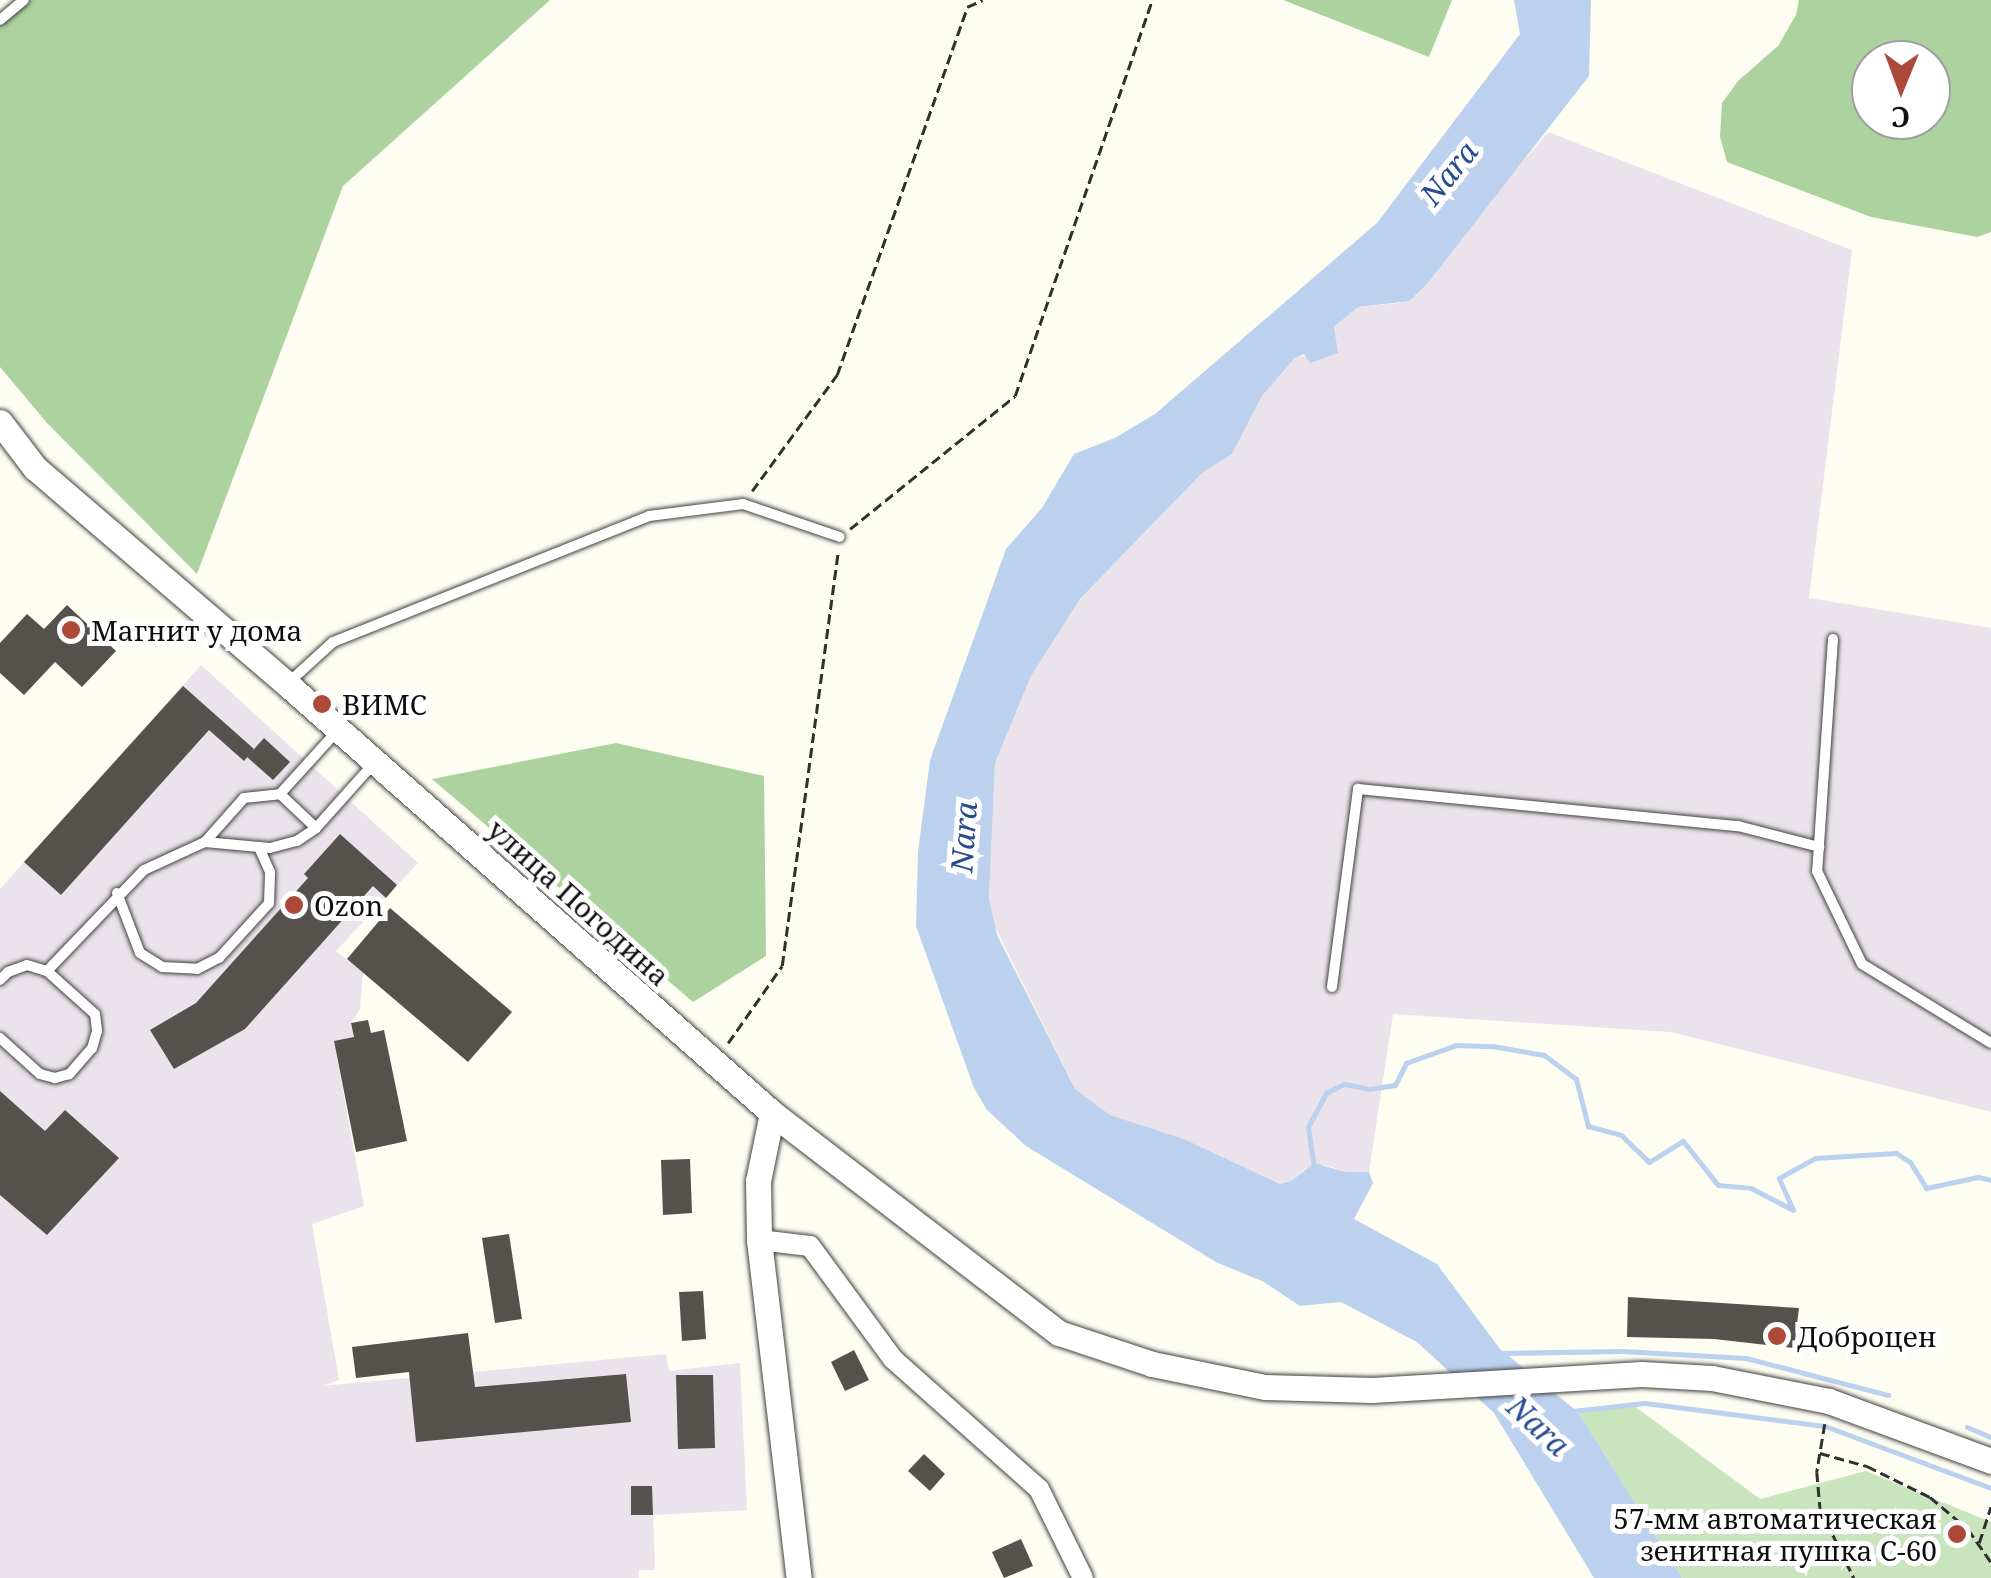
<!DOCTYPE html>
<meta charset="utf-8">
<style>
body{margin:0}
#map{position:relative;width:1991px;height:1578px;overflow:hidden;background:#fdfdf1;font-family:"Noto Serif",serif}
div>[style]{position:absolute}
.industrial>*{inset:0;background:#ebe3eb}
.green>*{inset:0;background:#cae4be}
.forest>*{inset:0;background:#acd29f}
.water>*{inset:0;background:#bbd1ee}
.stream>*{height:5px;margin:-2.5px;padding:0 2.5px;transform-origin:2.5px;border-radius:2.5px;background:#bbd1ee}
.building>*{inset:0;background:#55514c}
.path>*{height:2.5px;margin-top:-1.25px;transform-origin:0;background:repeating-linear-gradient(90deg,#303030 0 10px,transparent 0 15px)}
.roads{filter:drop-shadow(0 0 2px #414141) drop-shadow(0 0 2px #414141)}
.service>*{height:10px;margin:-5px;padding:0 5px;transform-origin:5px;border-radius:5px;background:#fff}
.minor>*{height:20px;margin:-10px;padding:0 10px;transform-origin:10px;border-radius:10px;background:#fff}
.tertiary>*{height:25px;margin:-12.5px;padding:0 12.5px;transform-origin:12.5px;border-radius:12.5px;background:#fff}
.dots>*{width:28px;height:28px;translate:-50% -50%;box-sizing:border-box;border:5px solid #fff;border-radius:50%}
span{translate:-50% -50%;white-space:nowrap;text-align:center;line-height:1.15;-webkit-text-stroke:10px #fff;paint-order:stroke}
.poi-label{font-size:28px;color:#0e0e0e}
.left{translate:0 -50%;text-align:left}
.right{translate:-100% -50%;text-align:right}
.street-label{font-size:28px;color:#0e0e0e}
.water-label{font-size:30px;color:#274d90;font-style:italic}
.north{position:absolute;left:1851px;top:40px;width:100px;height:100px;box-sizing:border-box;background:#fff;border:2px solid #9f9f9f;border-radius:50%;rotate:181deg;font-size:28px;font-weight:700;line-height:40px;text-align:center;color:#0e0e0e}
.north::after{content:'';display:block;margin:auto;width:35px;height:45px;background:#ac4938;clip-path:polygon(50% 0,100% 100%,50% 72%,0 100%)}
</style>
<div id="map">
<div class="industrial">
<div style="clip-path:polygon(1548px 132px,1852px 250px,1809px 598px,1991px 628px,1991px 1112px,1670px 1032px,1393px 1014px,1369px 1172px,1346px 1172px,1325px 1165px,1306px 1168px,1291px 1181px,1280px 1184px,1184px 1139px,1110px 1115px,1075px 1089px,994px 925px,989px 899px,995px 763px,1031px 676px,1080px 599px,1202px 473px,1232px 454px,1262px 396px,1296px 357px,1337px 353px,1334px 327px,1358px 307px,1399px 303px,1427px 284px,1470px 224px)"></div>
<div style="clip-path:polygon(201px 665px,418px 863px,336px 951px,363px 972px,360px 1009px,351px 1023px,354px 1037px,334px 1042px,364px 1206px,312px 1224px,339px 1380px,322px 1386px,666px 1354px,669px 1371px,740px 1363px,747px 1510px,653px 1515px,655px 1570px,639px 1570px,639px 1578px,0 1578px,0 889px)"></div>
</div>
<div class="green">
<div style="clip-path:polygon(1633px 1405px,1760px 1499px,1866px 1471px,1991px 1522px,1991px 1578px,1682px 1578px,1578px 1412px)"></div>
</div>
<div class="forest">
<div style="clip-path:polygon(28px 0,550px 0,343px 186px,197px 574px,47px 423px,0 367px,0 21px)"></div>
<div style="clip-path:polygon(1283px 0,1452px 0,1429px 57px)"></div>
<div style="clip-path:polygon(evenodd,1799px 0,1991px 0,1991px 232px,1977px 237px,1871px 217px,1727px 162px,1720px 137px,1722px 103px,1738px 81px,1778px 46px,1796px 15px,1799px 0,1871px 60px,1931px 60px,1931px 120px,1871px 120px,1871px 60px)"></div>
<div style="clip-path:polygon(616px 743px,764px 776px,766px 956px,693px 1002px,432px 779px)"></div>
</div>
<div class="water">
<div style="clip-path:polygon(1514px 0,1591px 0,1589px 76px,1427px 284px,1409px 301px,1358px 307px,1334px 327px,1338px 353px,1310px 363px,1304px 354px,1295px 358px,1262px 396px,1232px 454px,1202px 473px,1080px 599px,1031px 676px,995px 763px,989px 899px,997px 935px,1075px 1089px,1110px 1115px,1184px 1139px,1280px 1184px,1291px 1181px,1314px 1163px,1346px 1172px,1369px 1172px,1373px 1183px,1354px 1219px,1437px 1264px,1500px 1349px,1578px 1412px,1682px 1578px,1594px 1578px,1494px 1413px,1417px 1342px,1341px 1302px,1300px 1306px,1264px 1282px,1216px 1262px,1026px 1146px,987px 1110px,974px 1088px,916px 926px,918px 852px,930px 760px,1006px 549px,1042px 508px,1074px 454px,1115px 438px,1155px 414px,1377px 223px,1520px 34px)"></div>
</div>
<div class="stream">
<div style="left:1314px;top:1168px;width:41px;rotate:-98.3deg"></div>
<div style="left:1308px;top:1127px;width:38px;rotate:-62deg"></div>
<div style="left:1326px;top:1093px;width:20px;rotate:-27deg"></div>
<div style="left:1344px;top:1084px;width:25px;rotate:11deg"></div>
<div style="left:1369px;top:1089px;width:26px;rotate:-9deg"></div>
<div style="left:1395px;top:1085px;width:25px;rotate:-63deg"></div>
<div style="left:1406px;top:1063px;width:53px;rotate:-19.8deg"></div>
<div style="left:1456px;top:1045px;width:36px;rotate:2deg"></div>
<div style="left:1492px;top:1046px;width:53px;rotate:9.8deg"></div>
<div style="left:1544px;top:1055px;width:40px;rotate:37deg"></div>
<div style="left:1576px;top:1079px;width:49px;rotate:75.7deg"></div>
<div style="left:1588px;top:1126px;width:34px;rotate:15deg"></div>
<div style="left:1621px;top:1135px;width:39px;rotate:44deg"></div>
<div style="left:1649px;top:1162px;width:40px;rotate:-32deg"></div>
<div style="left:1683px;top:1141px;width:56px;rotate:51.5deg"></div>
<div style="left:1718px;top:1185px;width:33px;rotate:5deg"></div>
<div style="left:1751px;top:1188px;width:47px;rotate:27.6deg"></div>
<div style="left:1793px;top:1210px;width:35px;rotate:-114deg"></div>
<div style="left:1779px;top:1178px;width:41px;rotate:-29.1deg"></div>
<div style="left:1815px;top:1158px;width:81px;rotate:-3.5deg"></div>
<div style="left:1896px;top:1153px;width:17px;rotate:33deg"></div>
<div style="left:1910px;top:1162px;width:31px;rotate:58deg"></div>
<div style="left:1926px;top:1188px;width:53px;rotate:-11.9deg"></div>
<div style="left:1978px;top:1177px;width:13px;rotate:13deg"></div>
<div style="left:1502px;top:1353px;width:120px;rotate:-1deg"></div>
<div style="left:1622px;top:1351px;width:124px;rotate:3.2deg"></div>
<div style="left:1746px;top:1358px;width:147px;rotate:14.6deg"></div>
<div style="left:1572px;top:1411px;width:73px;rotate:-6.3deg"></div>
<div style="left:1645px;top:1403px;width:181px;rotate:7.3deg"></div>
<div style="left:1825px;top:1426px;width:177px;rotate:20.5deg"></div>
<div style="left:1967px;top:1427px;width:26px;rotate:23deg"></div>
</div>
<div class="building">
<div style="clip-path:polygon(67px 605px,116px 651px,82px 687px,55px 662px,24px 695px,0 673px,0 643px,27px 614px,44px 629px)"></div>
<div style="clip-path:polygon(183px 686px,254px 749px,244px 761px,209px 730px,61px 895px,24px 862px)"></div>
<div style="clip-path:polygon(264px 738px,290px 762px,273px 780px,247px 757px)"></div>
<div style="clip-path:polygon(340px 834px,397px 885px,386px 898px,373px 886px,245px 1029px,174px 1069px,150px 1030px,196px 1003px,308px 878px,304px 874px)"></div>
<div style="clip-path:polygon(390px 908px,512px 1012px,468px 1062px,347px 959px)"></div>
<div style="clip-path:polygon(368px 1020px,371px 1033px,384px 1030px,407px 1141px,356px 1152px,334px 1041px,354px 1037px,351px 1023px)"></div>
<div style="clip-path:polygon(0 1091px,45px 1131px,65px 1110px,119px 1158px,47px 1235px,0 1195px)"></div>
<div style="clip-path:polygon(690px 1159px,692px 1213px,663px 1215px,661px 1160px)"></div>
<div style="clip-path:polygon(509px 1234px,522px 1319px,495px 1323px,482px 1238px)"></div>
<div style="clip-path:polygon(703px 1291px,706px 1339px,682px 1341px,679px 1292px)"></div>
<div style="clip-path:polygon(1628px 1297px,1799px 1308px,1794px 1348px,1714px 1339px,1627px 1337px)"></div>
<div style="clip-path:polygon(468px 1333px,475px 1387px,626px 1374px,631px 1422px,416px 1442px,409px 1372px,356px 1378px,352px 1347px)"></div>
<div style="clip-path:polygon(854px 1350px,869px 1380px,845px 1391px,831px 1362px)"></div>
<div style="clip-path:polygon(676px 1375px,713px 1375px,715px 1448px,678px 1449px)"></div>
<div style="clip-path:polygon(924px 1454px,945px 1474px,930px 1491px,908px 1471px)"></div>
<div style="clip-path:polygon(631px 1486px,652px 1486px,653px 1515px,631px 1515px)"></div>
<div style="clip-path:polygon(1021px 1539px,1033px 1566px,1004px 1578px,992px 1552px)"></div>
</div>
<div class="path">
<div style="left:752px;top:491px;width:144px;rotate:-53.8deg"></div>
<div style="left:837px;top:375px;width:390px;rotate:-70.5deg"></div>
<div style="left:967px;top:7px;width:17px;rotate:-24deg"></div>
<div style="left:850px;top:529px;width:212px;rotate:-38.9deg"></div>
<div style="left:1015px;top:396px;width:419px;rotate:-70.9deg"></div>
<div style="left:728px;top:1043px;width:94px;rotate:-55deg"></div>
<div style="left:782px;top:966px;width:418px;rotate:-82.3deg"></div>
<div style="left:1825px;top:1424px;width:49px;rotate:99.5deg"></div>
<div style="left:1817px;top:1472px;width:36px;rotate:85deg"></div>
<div style="left:1820px;top:1508px;width:78px;rotate:64.1deg"></div>
<div style="left:1820px;top:1453px;width:49px;rotate:15.5deg"></div>
<div style="left:1867px;top:1466px;width:70px;rotate:26.2deg"></div>
<div style="left:1930px;top:1497px;width:50px;rotate:40.1deg"></div>
<div style="left:1968px;top:1529px;width:40px;rotate:55.1deg"></div>
<div style="left:1979px;top:1543px;width:38px;rotate:-72deg"></div>
</div>
<div class="roads">
<div class="service">
<div style="left:0;top:20px;width:31px;rotate:-40deg"></div>
<div style="left:1833px;top:639px;width:233px;rotate:93.9deg"></div>
<div style="left:1817px;top:871px;width:103px;rotate:64.2deg"></div>
<div style="left:1862px;top:964px;width:151px;rotate:31.5deg"></div>
<div style="left:287px;top:684px;width:62px;rotate:-42.4deg"></div>
<div style="left:333px;top:642px;width:340px;rotate:-21.7deg"></div>
<div style="left:649px;top:516px;width:95px;rotate:-7.3deg"></div>
<div style="left:743px;top:504px;width:102px;rotate:18.8deg"></div>
<div style="left:316px;top:828px;width:50px;rotate:-136.6deg"></div>
<div style="left:280px;top:794px;width:86px;rotate:-47.8deg"></div>
<div style="left:205px;top:842px;width:59px;rotate:-48.4deg"></div>
<div style="left:244px;top:798px;width:36px;rotate:-6deg"></div>
<div style="left:117px;top:893px;width:64px;rotate:69deg"></div>
<div style="left:140px;top:953px;width:26px;rotate:32deg"></div>
<div style="left:162px;top:967px;width:35px;rotate:3deg"></div>
<div style="left:197px;top:969px;width:25px;rotate:-27deg"></div>
<div style="left:219px;top:958px;width:74px;rotate:-47.7deg"></div>
<div style="left:269px;top:903px;width:31px;rotate:-88deg"></div>
<div style="left:270px;top:872px;width:27px;rotate:-114deg"></div>
<div style="left:47px;top:971px;width:140px;rotate:-46.2deg"></div>
<div style="left:144px;top:870px;width:67px;rotate:-24.7deg"></div>
<div style="left:205px;top:842px;width:65px;rotate:5.3deg"></div>
<div style="left:270px;top:848px;width:28px;rotate:-15deg"></div>
<div style="left:297px;top:841px;width:23px;rotate:-34deg"></div>
<div style="left:316px;top:828px;width:89px;rotate:-48.2deg"></div>
<div style="left:0;top:980px;width:11px;rotate:-45deg"></div>
<div style="left:8px;top:972px;width:20px;rotate:-20deg"></div>
<div style="left:27px;top:965px;width:21px;rotate:17deg"></div>
<div style="left:47px;top:971px;width:64px;rotate:41.9deg"></div>
<div style="left:95px;top:1014px;width:17px;rotate:83deg"></div>
<div style="left:97px;top:1031px;width:18px;rotate:106deg"></div>
<div style="left:92px;top:1048px;width:35px;rotate:131deg"></div>
<div style="left:69px;top:1074px;width:15px;rotate:164deg"></div>
<div style="left:55px;top:1078px;width:16px;rotate:-165deg"></div>
<div style="left:40px;top:1074px;width:54px;rotate:-138deg"></div>
<div style="left:1332px;top:987px;width:200px;rotate:-82.5deg"></div>
<div style="left:1358px;top:789px;width:382px;rotate:5.6deg"></div>
<div style="left:1738px;top:826px;width:84px;rotate:14.5deg"></div>
</div>
<div class="minor">
<div style="left:759px;top:1240px;width:51px;rotate:6.7deg"></div>
<div style="left:810px;top:1246px;width:140px;rotate:53.7deg"></div>
<div style="left:893px;top:1359px;width:195px;rotate:41.7deg"></div>
<div style="left:1039px;top:1489px;width:99px;rotate:63.7deg"></div>
</div>
<div class="tertiary">
<div style="left:0;top:422px;width:58px;rotate:52.7deg"></div>
<div style="left:35px;top:468px;width:332px;rotate:40.6deg"></div>
<div style="left:287px;top:684px;width:648px;rotate:41.49deg"></div>
<div style="left:772px;top:1113px;width:69px;rotate:101.6deg"></div>
<div style="left:758px;top:1181px;width:59px;rotate:89deg"></div>
<div style="left:759px;top:1240px;width:340px;rotate:83.3deg"></div>
<div style="left:772px;top:1113px;width:362px;rotate:37.5deg"></div>
<div style="left:1059px;top:1333px;width:98px;rotate:18.4deg"></div>
<div style="left:1152px;top:1364px;width:115px;rotate:11.5deg"></div>
<div style="left:1265px;top:1387px;width:107px;rotate:1.6deg"></div>
<div style="left:1372px;top:1390px;width:270px;rotate:-3.4deg"></div>
<div style="left:1642px;top:1374px;width:70px;rotate:3.3deg"></div>
<div style="left:1712px;top:1378px;width:119px;rotate:11.1deg"></div>
<div style="left:1829px;top:1401px;width:173px;rotate:20.3deg"></div>
</div>
</div>
<div class="dots">
<div style="left:71px;top:630px;background:#ac4938"></div>
<div style="left:322px;top:704px;background:#ac4938"></div>
<div style="left:294px;top:905px;background:#ac4938"></div>
<div style="left:1777px;top:1336px;background:#ac4938"></div>
<div style="left:1957px;top:1534px;background:#ac4938"></div>
</div>
<div class="poi-label">
<span class="left" style="left:91px;top:630px">Магнит у дома</span>
<span class="left" style="left:342px;top:704px">ВИМС</span>
<span class="left" style="left:314px;top:905px">Ozon</span>
<span class="left" style="left:1797px;top:1336px">Доброцен</span>
<span class="right" style="left:1937px;top:1534px">57-мм автоматическая<br>зенитная пушка С-60</span>
</div>
<div class="street-label">
<span style="left:579px;top:902px;rotate:42deg">улица Погодина</span>
</div>
<div class="water-label">
<span style="left:1449px;top:173px;rotate:-51deg">Nara</span>
<span style="left:964px;top:837px;rotate:-86deg">Nara</span>
<span style="left:1538px;top:1426px;rotate:43deg">Nara</span>
</div>
<div class="north">С</div>
</div>
